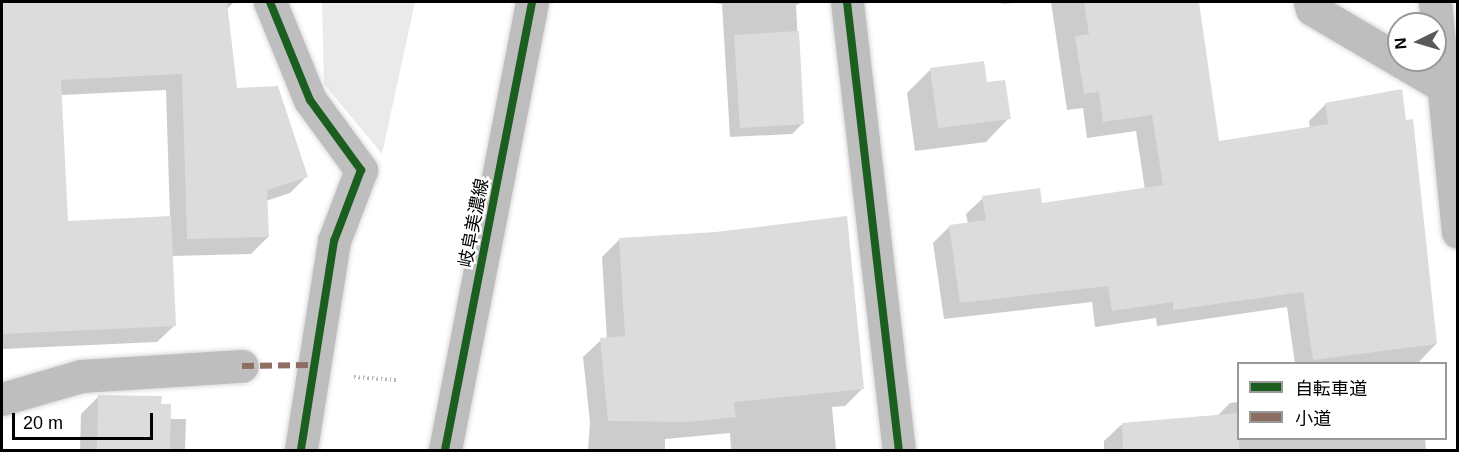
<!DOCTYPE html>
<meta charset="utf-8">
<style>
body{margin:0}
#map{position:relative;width:1459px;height:452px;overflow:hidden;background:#fff;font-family:Helvetica,"Noto Sans JP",sans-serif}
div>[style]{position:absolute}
.green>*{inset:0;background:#eaeaea}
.shadow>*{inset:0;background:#0003}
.building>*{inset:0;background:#dcdcdc}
.path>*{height:4px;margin-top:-2px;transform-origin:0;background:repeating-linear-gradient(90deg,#b8b8b8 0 1.5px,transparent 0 4.5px)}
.roads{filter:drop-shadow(0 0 2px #dbdbdb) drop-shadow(0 0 2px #dbdbdb)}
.street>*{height:33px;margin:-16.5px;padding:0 16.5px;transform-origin:16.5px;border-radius:16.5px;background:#bebebe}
.primary>*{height:33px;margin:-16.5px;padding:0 16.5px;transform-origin:16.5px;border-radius:16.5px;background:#bdbdbd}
.quiet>*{height:6px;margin-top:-3px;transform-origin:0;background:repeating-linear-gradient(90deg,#8d6e63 0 12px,transparent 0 18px)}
.cycleway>*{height:8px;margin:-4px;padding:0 4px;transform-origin:4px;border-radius:4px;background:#1b5e20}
span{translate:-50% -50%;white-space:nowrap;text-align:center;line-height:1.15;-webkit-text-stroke:5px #fff;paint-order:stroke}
.street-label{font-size:18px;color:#000}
.frame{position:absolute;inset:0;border:3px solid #000;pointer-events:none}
.legend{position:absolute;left:1237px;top:362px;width:210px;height:78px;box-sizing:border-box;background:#fff;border:2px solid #999;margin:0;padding:8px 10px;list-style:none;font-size:18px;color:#000}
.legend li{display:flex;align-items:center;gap:12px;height:30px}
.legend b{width:30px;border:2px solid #999}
.north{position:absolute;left:1387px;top:12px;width:60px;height:60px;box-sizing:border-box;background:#fff;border:2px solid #999;border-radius:50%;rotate:265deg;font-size:16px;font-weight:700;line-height:24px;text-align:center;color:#000}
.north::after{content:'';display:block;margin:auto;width:21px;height:27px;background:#595959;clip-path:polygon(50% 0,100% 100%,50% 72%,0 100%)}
.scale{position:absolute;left:12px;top:413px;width:141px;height:27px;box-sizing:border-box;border:3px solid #000;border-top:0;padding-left:8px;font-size:18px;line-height:21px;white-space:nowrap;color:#000;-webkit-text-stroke:4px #fff;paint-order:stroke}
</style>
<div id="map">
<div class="green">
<div style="clip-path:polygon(322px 2px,415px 2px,382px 154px,324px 84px)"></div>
</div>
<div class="shadow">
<div style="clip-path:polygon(evenodd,2px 2px,234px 2px,227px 9px,236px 90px,306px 177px,290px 193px,266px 201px,268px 237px,251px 254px,171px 256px,174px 326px,157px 342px,2px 349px,2px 2px,166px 90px,170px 218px,66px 222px,61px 95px,166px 90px)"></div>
<div style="clip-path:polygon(703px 2px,803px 2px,796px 5px,802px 124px,792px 134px,730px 137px,722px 4px)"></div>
<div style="clip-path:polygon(1002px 2px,1023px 2px,1002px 4px)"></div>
<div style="clip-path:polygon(1051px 2px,1197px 2px,1218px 142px,1310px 128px,1309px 121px,1326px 104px,1436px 344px,1417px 364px,1295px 364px,1287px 307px,1157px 326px,1156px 318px,1095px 327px,1092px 302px,944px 319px,933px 243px,950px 226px,968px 224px,966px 214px,983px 198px,1041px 205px,1145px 190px,1136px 131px,1087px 138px,1083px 108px,1067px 110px)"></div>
<div style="clip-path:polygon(930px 70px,985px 84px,1009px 118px,986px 142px,915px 151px,907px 93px)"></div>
<div style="clip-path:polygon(619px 240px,862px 389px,845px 406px,832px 407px,836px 450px,731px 450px,730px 433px,665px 439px,665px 450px,588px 450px,590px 422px,583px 357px,601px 340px,607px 339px,602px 257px)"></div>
<div style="clip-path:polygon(98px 397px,160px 405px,169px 419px,186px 419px,185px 450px,80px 450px,81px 414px)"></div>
<div style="clip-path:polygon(1238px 402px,1238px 438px,1425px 438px,1426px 450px,1104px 450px,1104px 441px,1121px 425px,1217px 416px,1230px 403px)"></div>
</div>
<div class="building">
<div style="clip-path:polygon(2px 2px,227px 2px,237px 88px,278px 86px,308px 177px,267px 190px,269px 237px,187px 239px,182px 74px,61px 80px,68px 221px,171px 216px,176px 326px,2px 334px)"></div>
<div style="clip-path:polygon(1084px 2px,1199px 2px,1219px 141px,1328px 124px,1325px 103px,1402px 89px,1406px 120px,1413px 119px,1437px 344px,1313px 360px,1303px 292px,1173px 310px,1173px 302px,1112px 311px,1108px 286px,960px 303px,949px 225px,986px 220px,982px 196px,1040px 188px,1042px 203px,1163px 185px,1152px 115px,1103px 122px,1099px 92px,1084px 94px,1075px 36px,1089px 34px)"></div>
<div style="clip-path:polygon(799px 31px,804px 124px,740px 128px,734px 35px)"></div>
<div style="clip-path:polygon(984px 61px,987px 82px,1005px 80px,1011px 119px,938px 128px,930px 68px)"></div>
<div style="clip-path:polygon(847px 216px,864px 389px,734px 402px,736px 417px,687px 422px,608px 421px,600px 338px,625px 336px,619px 238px,716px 232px)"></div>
<div style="clip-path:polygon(98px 395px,162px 396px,161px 404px,171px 404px,170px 450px,97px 450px)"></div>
<div style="clip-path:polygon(1239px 413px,1239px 450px,1123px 450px,1122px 423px)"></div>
</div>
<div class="path">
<div style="left:354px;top:377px;width:43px;rotate:4deg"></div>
</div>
<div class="roads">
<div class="street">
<div style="left:270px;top:2px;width:106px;rotate:67.8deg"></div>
<div style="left:310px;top:100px;width:87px;rotate:53.9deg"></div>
<div style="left:361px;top:170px;width:76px;rotate:110.8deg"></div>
<div style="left:334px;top:241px;width:212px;rotate:99deg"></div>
<div style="left:847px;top:2px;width:451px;rotate:83.4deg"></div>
<div style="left:1310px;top:2px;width:7px;rotate:74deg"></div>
<div style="left:1312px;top:9px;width:150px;rotate:30.5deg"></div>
<div style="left:1435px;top:2px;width:231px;rotate:84.3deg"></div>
<div style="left:2px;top:399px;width:82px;rotate:-16.2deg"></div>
<div style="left:81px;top:376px;width:161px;rotate:-3.6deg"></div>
</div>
<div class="primary">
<div style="left:445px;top:450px;width:456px;rotate:-79deg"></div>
</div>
</div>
<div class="quiet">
<div style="left:242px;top:366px;width:70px;rotate:-0.8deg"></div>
</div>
<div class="cycleway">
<div style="left:270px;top:2px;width:106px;rotate:67.8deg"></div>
<div style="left:310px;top:100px;width:87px;rotate:53.9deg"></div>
<div style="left:361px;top:170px;width:76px;rotate:110.8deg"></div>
<div style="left:334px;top:241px;width:212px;rotate:99deg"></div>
<div style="left:847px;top:2px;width:451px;rotate:83.4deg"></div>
<div style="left:445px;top:450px;width:456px;rotate:-79deg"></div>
</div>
<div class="street-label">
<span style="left:474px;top:223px;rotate:-79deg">岐阜美濃線</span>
</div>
<div class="frame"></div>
<ul class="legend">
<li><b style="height:8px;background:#1b5e20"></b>自転車道</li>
<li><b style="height:8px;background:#8d6e63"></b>小道</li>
</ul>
<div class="north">N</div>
<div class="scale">20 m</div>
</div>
